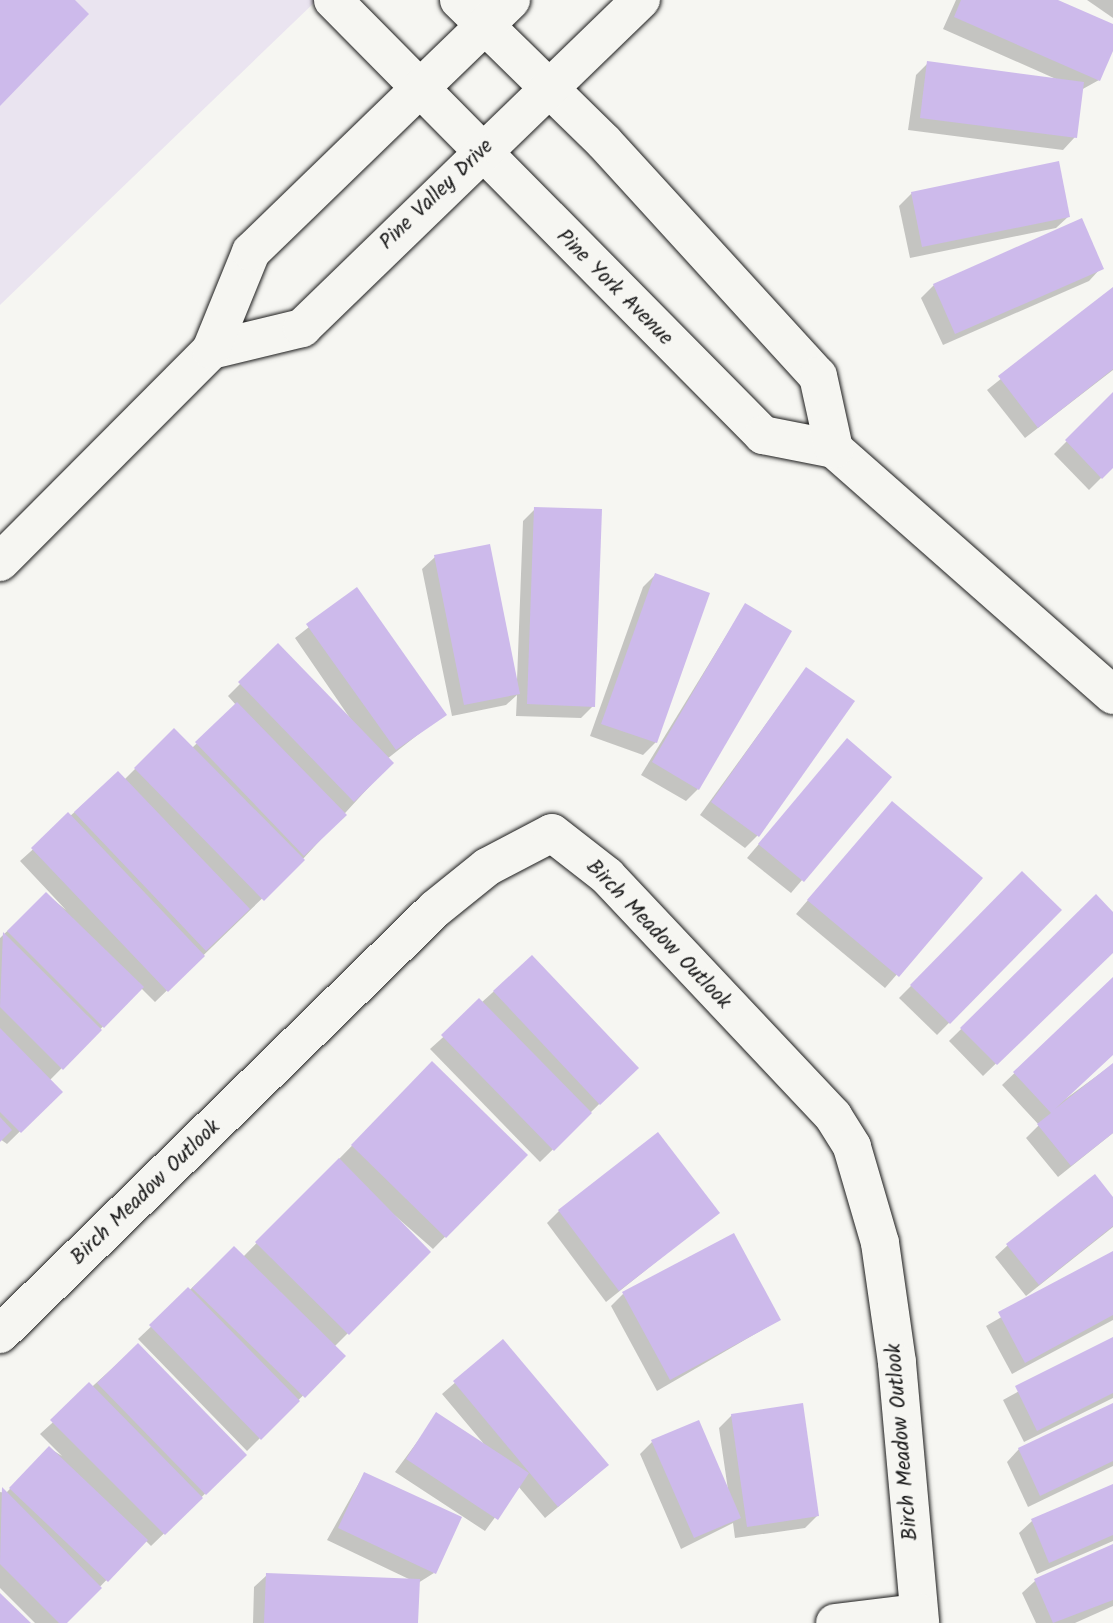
<!DOCTYPE html>
<style>
body{margin:0}
#map{position:relative;width:1113px;height:1623px;overflow:hidden;background:#f6f6f2;font-family:Kalam,sans-serif}
div>[style]{position:absolute}
.built>*{inset:0;background:#eae4f0}
.shadow>*{inset:0;background:#0003}
.building>*{inset:0;background:#cdbaeb}
.roads{filter:drop-shadow(0 0 2px #1c1c1c) drop-shadow(0 0 2px #1c1c1c)}
.minor>*{height:38px;margin:-19px;padding:0 19px;transform-origin:19px;border-radius:19px;background:#f6f6f2}
.secondary>*{height:38px;margin:-19px;padding:0 19px;transform-origin:19px;border-radius:19px;background:#f6f6f2}
span{translate:-50% -50%;white-space:nowrap;text-align:center;line-height:1.15;-webkit-text-stroke:7px #f6f6f2;paint-order:stroke}
.street-label{font-size:21px;color:#1c1c1c}
</style>
<div id="map">
<div class="built">
<div style="clip-path:polygon(0 0,317px 0,0 305px)"></div>
</div>
<div class="shadow">
<div style="clip-path:polygon(956px 0,1054px 0,1113px 26px,1113px 47px,1099px 80px,1081px 90px,1075px 137px,1063px 150px,908px 130px,916px 75px,928px 63px,1056px 79px,943px 29px)"></div>
<div style="clip-path:polygon(1087px 0,1113px 0,1113px 18px)"></div>
<div style="clip-path:polygon(912px 193px,1069px 216px,1056px 228px,910px 258px,899px 206px)"></div>
<div style="clip-path:polygon(1081px 221px,1101px 268px,1089px 281px,943px 345px,921px 298px,934px 285px)"></div>
<div style="clip-path:polygon(1113px 289px,1113px 370px,1025px 438px,987px 390px)"></div>
<div style="clip-path:polygon(1113px 395px,1113px 466px,1089px 490px,1054px 454px)"></div>
<div style="clip-path:polygon(535px 509px,593px 706px,581px 718px,516px 716px,517px 695px,506px 705px,452px 716px,422px 569px,435px 557px,517px 680px,523px 521px)"></div>
<div style="clip-path:polygon(655px 575px,656px 742px,643px 755px,590px 736px,643px 587px)"></div>
<div style="clip-path:polygon(356px 590px,444px 714px,387px 759px,391px 763px,302px 860px,155px 1002px,141px 988px,49px 1081px,60px 1092px,7px 1144px,0 1139px,0 938px,46px 894px,66px 910px,20px 861px,118px 773px,124px 780px,174px 730px,192px 748px,236px 705px,228px 696px,278px 646px,354px 724px,295px 638px)"></div>
<div style="clip-path:polygon(745px 605px,698px 789px,686px 801px,641px 775px)"></div>
<div style="clip-path:polygon(806px 669px,757px 836px,745px 848px,700px 815px)"></div>
<div style="clip-path:polygon(847px 740px,890px 777px,791px 893px,747px 858px)"></div>
<div style="clip-path:polygon(880px 816px,980px 879px,885px 988px,796px 914px)"></div>
<div style="clip-path:polygon(1022px 874px,1060px 910px,937px 1035px,899px 998px)"></div>
<div style="clip-path:polygon(1096px 896px,1113px 914px,1113px 951px,983px 1076px,949px 1041px)"></div>
<div style="clip-path:polygon(532px 957px,636px 1068px,540px 1162px,430px 1049px)"></div>
<div style="clip-path:polygon(1113px 980px,1113px 1053px,1060px 1103px,1113px 1064px,1113px 1133px,1058px 1177px,1026px 1138px,1039px 1125px,1002px 1085px)"></div>
<div style="clip-path:polygon(432px 1064px,525px 1155px,433px 1249px,384px 1206px,429px 1252px,334px 1347px,343px 1356px,247px 1451px,138px 1339px,234px 1248px,243px 1257px)"></div>
<div style="clip-path:polygon(1113px 1200px,1113px 1227px,1026px 1296px,995px 1257px,1008px 1245px)"></div>
<div style="clip-path:polygon(559px 1211px,717px 1213px,606px 1302px,547px 1223px)"></div>
<div style="clip-path:polygon(1113px 1253px,1113px 1320px,1012px 1374px,986px 1326px)"></div>
<div style="clip-path:polygon(623px 1294px,779px 1320px,657px 1391px,611px 1306px)"></div>
<div style="clip-path:polygon(1113px 1339px,1113px 1398px,1024px 1442px,1003px 1400px)"></div>
<div style="clip-path:polygon(503px 1341px,594px 1477px,545px 1518px,518px 1486px,485px 1531px,395px 1472px,437px 1415px,484px 1444px,442px 1394px)"></div>
<div style="clip-path:polygon(138px 1345px,245px 1455px,151px 1546px,145px 1540px,65px 1623px,35px 1623px,0 1588px,0 1492px,6px 1493px,49px 1448px,62px 1456px,40px 1434px)"></div>
<div style="clip-path:polygon(1113px 1405px,1113px 1466px,1028px 1507px,1007px 1462px,1019px 1449px)"></div>
<div style="clip-path:polygon(732px 1415px,817px 1516px,805px 1528px,735px 1538px,733px 1523px,681px 1549px,640px 1454px,652px 1442px,728px 1490px,719px 1428px)"></div>
<div style="clip-path:polygon(364px 1474px,434px 1573px,418px 1583px,416px 1623px,253px 1623px,254px 1587px,267px 1575px,413px 1581px,327px 1540px)"></div>
<div style="clip-path:polygon(1113px 1486px,1113px 1541px,1037px 1574px,1019px 1533px,1032px 1521px)"></div>
<div style="clip-path:polygon(1113px 1545px,1113px 1606px,1075px 1623px,1036px 1623px,1022px 1593px,1035px 1581px)"></div>
</div>
<div class="building">
<div style="clip-path:polygon(0 0,75px 0,89px 14px,0 106px)"></div>
<div style="clip-path:polygon(961px 0,1058px 0,1113px 24px,1113px 51px,1100px 81px,954px 17px)"></div>
<div style="clip-path:polygon(927px 61px,1084px 82px,1077px 138px,920px 118px)"></div>
<div style="clip-path:polygon(1059px 161px,1070px 217px,922px 247px,911px 192px)"></div>
<div style="clip-path:polygon(1082px 218px,1104px 269px,955px 334px,933px 284px)"></div>
<div style="clip-path:polygon(1113px 287px,1113px 369px,1038px 428px,998px 376px)"></div>
<div style="clip-path:polygon(1113px 392px,1113px 468px,1102px 479px,1065px 440px)"></div>
<div style="clip-path:polygon(534px 507px,602px 509px,595px 707px,527px 704px)"></div>
<div style="clip-path:polygon(490px 544px,520px 694px,464px 705px,434px 555px)"></div>
<div style="clip-path:polygon(655px 573px,710px 593px,657px 743px,601px 724px)"></div>
<div style="clip-path:polygon(357px 587px,447px 715px,396px 750px,306px 624px)"></div>
<div style="clip-path:polygon(745px 603px,792px 631px,699px 790px,652px 762px)"></div>
<div style="clip-path:polygon(278px 643px,394px 763px,354px 802px,238px 682px)"></div>
<div style="clip-path:polygon(806px 667px,855px 701px,759px 837px,711px 802px)"></div>
<div style="clip-path:polygon(237px 702px,347px 815px,304px 856px,195px 742px)"></div>
<div style="clip-path:polygon(174px 728px,305px 860px,264px 901px,134px 768px)"></div>
<div style="clip-path:polygon(847px 738px,892px 777px,804px 882px,758px 844px)"></div>
<div style="clip-path:polygon(118px 771px,250px 909px,206px 951px,74px 812px)"></div>
<div style="clip-path:polygon(892px 801px,983px 878px,899px 977px,807px 900px)"></div>
<div style="clip-path:polygon(68px 812px,205px 956px,168px 992px,31px 848px)"></div>
<div style="clip-path:polygon(1022px 871px,1062px 910px,950px 1024px,910px 985px)"></div>
<div style="clip-path:polygon(46px 892px,144px 987px,104px 1028px,7px 931px)"></div>
<div style="clip-path:polygon(1096px 894px,1113px 912px,1113px 953px,997px 1065px,960px 1028px)"></div>
<div style="clip-path:polygon(3px 932px,102px 1030px,63px 1070px,0 1007px)"></div>
<div style="clip-path:polygon(532px 955px,639px 1068px,600px 1105px,493px 991px)"></div>
<div style="clip-path:polygon(1113px 977px,1113px 1055px,1055px 1109px,1113px 1063px,1113px 1133px,1071px 1166px,1037px 1124px,1051px 1113px,1013px 1072px)"></div>
<div style="clip-path:polygon(479px 998px,592px 1113px,554px 1151px,441px 1035px)"></div>
<div style="clip-path:polygon(0 1028px,63px 1092px,21px 1133px,0 1112px)"></div>
<div style="clip-path:polygon(432px 1061px,528px 1155px,446px 1238px,351px 1145px)"></div>
<div style="clip-path:polygon(0 1117px,12px 1130px,0 1142px)"></div>
<div style="clip-path:polygon(658px 1132px,720px 1213px,619px 1291px,558px 1210px)"></div>
<div style="clip-path:polygon(339px 1158px,431px 1252px,349px 1335px,255px 1242px)"></div>
<div style="clip-path:polygon(1095px 1174px,1113px 1197px,1113px 1226px,1039px 1285px,1006px 1244px)"></div>
<div style="clip-path:polygon(734px 1233px,781px 1320px,670px 1380px,622px 1292px)"></div>
<div style="clip-path:polygon(234px 1246px,346px 1356px,305px 1398px,192px 1288px)"></div>
<div style="clip-path:polygon(1113px 1251px,1113px 1315px,1025px 1363px,998px 1312px)"></div>
<div style="clip-path:polygon(188px 1287px,300px 1401px,261px 1440px,149px 1325px)"></div>
<div style="clip-path:polygon(1113px 1337px,1113px 1393px,1037px 1431px,1015px 1386px)"></div>
<div style="clip-path:polygon(503px 1339px,609px 1465px,558px 1507px,453px 1381px)"></div>
<div style="clip-path:polygon(138px 1343px,247px 1455px,206px 1495px,97px 1383px)"></div>
<div style="clip-path:polygon(89px 1382px,203px 1498px,165px 1535px,50px 1420px)"></div>
<div style="clip-path:polygon(803px 1403px,819px 1516px,747px 1527px,731px 1414px)"></div>
<div style="clip-path:polygon(1113px 1403px,1113px 1461px,1040px 1496px,1018px 1448px)"></div>
<div style="clip-path:polygon(436px 1412px,529px 1473px,498px 1520px,406px 1459px)"></div>
<div style="clip-path:polygon(699px 1420px,741px 1518px,694px 1538px,651px 1440px)"></div>
<div style="clip-path:polygon(49px 1446px,148px 1540px,108px 1582px,9px 1488px)"></div>
<div style="clip-path:polygon(364px 1472px,462px 1517px,436px 1574px,338px 1528px)"></div>
<div style="clip-path:polygon(1113px 1484px,1113px 1535px,1049px 1563px,1031px 1519px)"></div>
<div style="clip-path:polygon(2px 1487px,102px 1588px,67px 1623px,59px 1623px,0 1564px)"></div>
<div style="clip-path:polygon(1113px 1544px,1113px 1600px,1053px 1623px,1034px 1579px)"></div>
<div style="clip-path:polygon(266px 1573px,420px 1579px,418px 1623px,264px 1623px)"></div>
<div style="clip-path:polygon(0 1593px,31px 1623px,0 1623px)"></div>
</div>
<div class="roads">
<div class="minor">
<div style="left:333px;top:0;width:612px;rotate:45.33deg"></div>
<div style="left:763px;top:435px;width:72px;rotate:11.2deg"></div>
<div style="left:834px;top:449px;width:372px;rotate:41.4deg"></div>
<div style="left:459px;top:0;width:203px;rotate:44.4deg"></div>
<div style="left:604px;top:142px;width:317px;rotate:47.6deg"></div>
<div style="left:818px;top:376px;width:75px;rotate:77.6deg"></div>
<div style="left:0;top:1334px;width:608px;rotate:-44.33deg"></div>
<div style="left:435px;top:909px;width:67px;rotate:-38.9deg"></div>
<div style="left:487px;top:867px;width:73px;rotate:-27.6deg"></div>
<div style="left:552px;top:833px;width:70px;rotate:38deg"></div>
<div style="left:607px;top:876px;width:330px;rotate:46.7deg"></div>
<div style="left:833px;top:1116px;width:36px;rotate:58deg"></div>
<div style="left:852px;top:1147px;width:100px;rotate:73.7deg"></div>
<div style="left:880px;top:1243px;width:121px;rotate:81.9deg"></div>
<div style="left:897px;top:1363px;width:261px;rotate:84.9deg"></div>
<div style="left:835px;top:1623px;width:84px;rotate:-6.9deg"></div>
</div>
<div class="secondary">
<div style="left:211px;top:350px;width:94px;rotate:-13.6deg"></div>
<div style="left:302px;top:328px;width:472px;rotate:-44.1deg"></div>
<div style="left:0;top:562px;width:299px;rotate:-45.1deg"></div>
<div style="left:211px;top:350px;width:106px;rotate:-67.8deg"></div>
<div style="left:251px;top:252px;width:362px;rotate:-44.1deg"></div>
</div>
</div>
<div class="street-label">
<span style="left:437px;top:195px;rotate:-44deg">Pine Valley Drive</span>
<span style="left:614px;top:288px;rotate:45deg">Pine York Avenue</span>
<span style="left:658px;top:935px;rotate:46deg">Birch Meadow Outlook</span>
<span style="left:146px;top:1193px;rotate:-44deg">Birch Meadow Outlook</span>
<span style="left:903px;top:1442px;rotate:-95deg">Birch Meadow Outlook</span>
</div>
</div>
